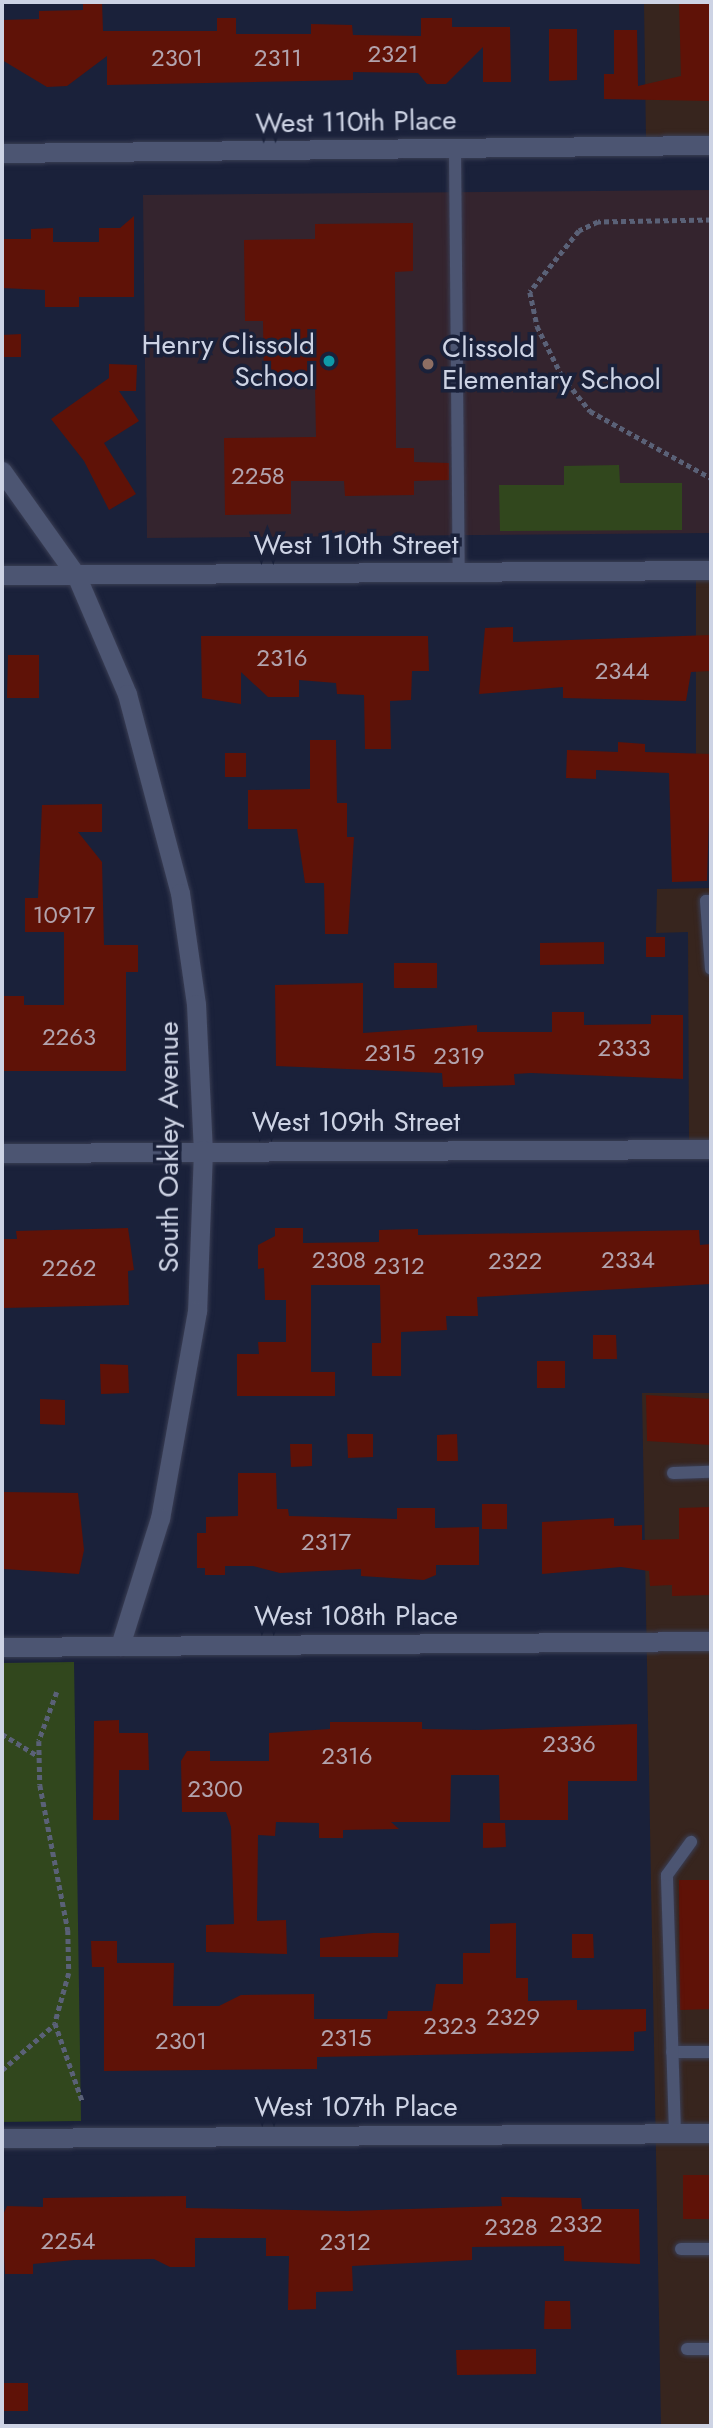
<!DOCTYPE html>
<style>
body{margin:0}
#map{position:relative;width:713px;height:2428px;overflow:hidden;background:#1a213a;font-family:Jost,sans-serif}
div>[style]{position:absolute}
.commercial>*{inset:0;background:#37251e}
.education>*{inset:0;background:#34242e}
.green>*{inset:0;background:#31471d}
.building>*{inset:0;background:#5f1207}
.path>*{height:4.5px;margin-top:-2.25px;transform-origin:0;background:repeating-linear-gradient(90deg,#5a6177 0 5px,transparent 0 8.5px)}
.roads{filter:drop-shadow(0 0 2px #3a3e54) drop-shadow(0 0 2px #3a3e54)}
.service>*{height:12px;margin:-6px;padding:0 6px;transform-origin:6px;border-radius:6px;background:#4c5572}
.minor>*{height:19px;margin:-9.5px;padding:0 9.5px;transform-origin:9.5px;border-radius:9.5px;background:#4c5572}
.dots>*{width:19px;height:19px;translate:-50% -50%;box-sizing:border-box;border:4px solid #1a213a;border-radius:50%}
span{translate:-50% -50%;white-space:nowrap;text-align:center;line-height:1.15;-webkit-text-stroke:7px #1a213a;paint-order:stroke}
.number-label{font-size:24px;color:#b2a3ad}
.number-label span{-webkit-text-stroke-width:0}
.street-label{font-size:28px;color:#cdd3e4}
.poi-label{font-size:28px;color:#cdd3e4}
.right{translate:-100% -50%;text-align:right}
.left{translate:0 -50%;text-align:left}
.frame{position:absolute;inset:0;border:4px solid #cdd3e4;pointer-events:none}
</style>
<div id="map">
<div class="commercial">
<div style="clip-path:polygon(644px 2px,711px 2px,711px 139px,646px 140px)"></div>
<div style="clip-path:polygon(696px 577px,711px 577px,711px 776px,696px 776px)"></div>
<div style="clip-path:polygon(711px 888px,711px 1147px,689px 1148px,688px 932px,656px 933px,657px 889px)"></div>
<div style="clip-path:polygon(642px 1393px,711px 1393px,711px 2426px,661px 2426px)"></div>
</div>
<div class="education">
<div style="clip-path:polygon(711px 190px,711px 533px,147px 538px,143px 195px)"></div>
</div>
<div class="green">
<div style="clip-path:polygon(619px 465px,620px 483px,682px 483px,682px 530px,500px 531px,499px 485px,564px 485px,564px 466px)"></div>
<div style="clip-path:polygon(74px 1662px,81px 2121px,2px 2122px,2px 1663px)"></div>
</div>
<div class="building">
<div style="clip-path:polygon(83px 2px,102px 2px,103px 31px,217px 31px,217px 18px,236px 18px,236px 34px,311px 34px,311px 24px,352px 25px,353px 35px,421px 36px,421px 18px,452px 18px,452px 27px,510px 27px,511px 82px,483px 82px,483px 47px,446px 84px,427px 84px,418px 73px,353px 72px,353px 80px,107px 85px,107px 56px,67px 86px,47px 87px,2px 60px,2px 20px,39px 19px,39px 11px,83px 10px)"></div>
<div style="clip-path:polygon(679px 2px,711px 2px,711px 101px,604px 99px,604px 74px,614px 74px,614px 30px,637px 30px,638px 86px,681px 76px)"></div>
<div style="clip-path:polygon(549px 29px,577px 29px,577px 80px,549px 81px)"></div>
<div style="clip-path:polygon(134px 216px,134px 297px,79px 297px,79px 307px,45px 307px,45px 290px,2px 288px,2px 239px,31px 239px,31px 229px,53px 228px,53px 242px,99px 242px,99px 228px,120px 228px)"></div>
<div style="clip-path:polygon(413px 223px,413px 271px,395px 272px,396px 448px,414px 448px,414px 462px,449px 463px,449px 480px,414px 481px,414px 495px,345px 496px,344px 481px,291px 481px,291px 514px,225px 515px,224px 438px,316px 437px,315px 383px,264px 383px,263px 321px,245px 321px,244px 240px,315px 239px,315px 224px)"></div>
<div style="clip-path:polygon(21px 334px,21px 357px,2px 357px,2px 335px)"></div>
<div style="clip-path:polygon(109px 364px,137px 365px,136px 391px,119px 391px,139px 421px,104px 443px,136px 494px,109px 510px,84px 461px,51px 419px,109px 378px)"></div>
<div style="clip-path:polygon(513px 627px,513px 642px,711px 635px,711px 671px,691px 672px,686px 701px,563px 698px,563px 687px,479px 694px,485px 628px)"></div>
<div style="clip-path:polygon(201px 636px,428px 636px,429px 671px,412px 671px,411px 700px,390px 701px,391px 749px,365px 749px,364px 695px,337px 694px,336px 683px,299px 680px,299px 697px,268px 697px,241px 672px,241px 704px,202px 698px)"></div>
<div style="clip-path:polygon(8px 655px,39px 655px,39px 698px,7px 698px)"></div>
<div style="clip-path:polygon(310px 740px,336px 740px,337px 803px,347px 803px,347px 837px,354px 837px,348px 934px,325px 934px,324px 883px,305px 883px,297px 829px,248px 829px,248px 790px,310px 789px)"></div>
<div style="clip-path:polygon(618px 742px,645px 744px,645px 752px,711px 754px,707px 881px,672px 882px,669px 773px,596px 770px,596px 779px,566px 778px,567px 750px,618px 752px)"></div>
<div style="clip-path:polygon(225px 753px,246px 753px,246px 777px,225px 777px)"></div>
<div style="clip-path:polygon(102px 804px,102px 832px,78px 832px,102px 862px,104px 945px,138px 945px,138px 972px,126px 972px,126px 1071px,2px 1071px,2px 996px,24px 996px,24px 1005px,64px 1005px,64px 932px,25px 932px,25px 898px,38px 898px,42px 805px)"></div>
<div style="clip-path:polygon(646px 937px,665px 937px,665px 957px,646px 957px)"></div>
<div style="clip-path:polygon(604px 942px,604px 964px,540px 965px,540px 943px)"></div>
<div style="clip-path:polygon(394px 963px,437px 963px,437px 988px,394px 988px)"></div>
<div style="clip-path:polygon(363px 983px,363px 1033px,477px 1025px,477px 1032px,552px 1032px,552px 1012px,584px 1012px,584px 1025px,651px 1024px,651px 1015px,683px 1015px,683px 1079px,531px 1073px,514px 1074px,515px 1085px,443px 1087px,442px 1073px,276px 1066px,275px 985px)"></div>
<div style="clip-path:polygon(128px 1228px,134px 1270px,128px 1271px,129px 1305px,4px 1308px,4px 1239px,17px 1239px,16px 1231px)"></div>
<div style="clip-path:polygon(275px 1228px,303px 1228px,303px 1243px,379px 1242px,379px 1230px,418px 1229px,418px 1235px,699px 1230px,700px 1245px,711px 1244px,711px 1284px,477px 1297px,478px 1316px,446px 1316px,447px 1330px,401px 1332px,401px 1376px,372px 1376px,372px 1343px,381px 1343px,380px 1285px,311px 1285px,311px 1372px,335px 1372px,335px 1396px,237px 1396px,237px 1354px,259px 1354px,258px 1342px,286px 1342px,286px 1300px,265px 1300px,264px 1268px,258px 1269px,258px 1245px,275px 1236px)"></div>
<div style="clip-path:polygon(593px 1335px,616px 1335px,617px 1359px,593px 1359px)"></div>
<div style="clip-path:polygon(537px 1361px,565px 1361px,565px 1388px,537px 1388px)"></div>
<div style="clip-path:polygon(100px 1364px,128px 1365px,129px 1393px,101px 1394px)"></div>
<div style="clip-path:polygon(646px 1395px,711px 1399px,711px 1445px,647px 1441px)"></div>
<div style="clip-path:polygon(40px 1399px,65px 1400px,65px 1425px,40px 1424px)"></div>
<div style="clip-path:polygon(347px 1434px,373px 1434px,373px 1457px,348px 1458px)"></div>
<div style="clip-path:polygon(457px 1434px,458px 1461px,437px 1461px,437px 1435px)"></div>
<div style="clip-path:polygon(290px 1444px,312px 1444px,312px 1466px,291px 1467px)"></div>
<div style="clip-path:polygon(238px 1473px,276px 1473px,277px 1509px,288px 1509px,289px 1516px,397px 1519px,397px 1508px,435px 1508px,435px 1528px,479px 1527px,479px 1565px,436px 1565px,436px 1575px,424px 1580px,361px 1576px,361px 1569px,280px 1573px,253px 1566px,225px 1566px,225px 1575px,205px 1575px,205px 1568px,197px 1568px,197px 1533px,206px 1533px,206px 1517px,238px 1516px)"></div>
<div style="clip-path:polygon(3px 1492px,78px 1493px,84px 1550px,79px 1574px,4px 1569px)"></div>
<div style="clip-path:polygon(482px 1504px,507px 1504px,507px 1529px,482px 1529px)"></div>
<div style="clip-path:polygon(711px 1507px,711px 1595px,672px 1596px,672px 1585px,650px 1586px,649px 1571px,621px 1567px,542px 1574px,542px 1522px,614px 1518px,614px 1526px,642px 1525px,642px 1540px,679px 1539px,679px 1508px)"></div>
<div style="clip-path:polygon(119px 1720px,119px 1733px,148px 1733px,149px 1770px,119px 1770px,119px 1820px,93px 1820px,94px 1721px)"></div>
<div style="clip-path:polygon(330px 1722px,422px 1722px,422px 1729px,478px 1730px,637px 1724px,637px 1781px,568px 1781px,568px 1820px,500px 1820px,499px 1775px,451px 1775px,450px 1822px,391px 1822px,399px 1829px,343px 1830px,343px 1838px,319px 1838px,319px 1823px,276px 1822px,275px 1836px,258px 1835px,257px 1921px,286px 1920px,287px 1954px,206px 1952px,206px 1925px,234px 1924px,231px 1827px,226px 1812px,182px 1812px,181px 1761px,187px 1751px,210px 1751px,210px 1761px,269px 1761px,269px 1733px,330px 1729px)"></div>
<div style="clip-path:polygon(483px 1823px,505px 1823px,506px 1847px,483px 1848px)"></div>
<div style="clip-path:polygon(679px 1880px,711px 1880px,711px 2009px,680px 2010px)"></div>
<div style="clip-path:polygon(516px 1923px,516px 1978px,528px 1978px,528px 2001px,577px 2000px,577px 2010px,646px 2009px,646px 2031px,634px 2032px,634px 2051px,317px 2057px,317px 2069px,104px 2071px,104px 1967px,92px 1967px,91px 1941px,117px 1941px,117px 1963px,174px 1963px,173px 2006px,219px 2006px,241px 1995px,314px 1994px,314px 2019px,387px 2019px,388px 2011px,432px 2011px,436px 1984px,463px 1984px,463px 1953px,490px 1953px,490px 1924px)"></div>
<div style="clip-path:polygon(373px 1933px,399px 1933px,398px 1957px,320px 1957px,320px 1938px)"></div>
<div style="clip-path:polygon(572px 1934px,593px 1934px,594px 1958px,572px 1958px)"></div>
<div style="clip-path:polygon(683px 2175px,711px 2175px,711px 2219px,683px 2219px)"></div>
<div style="clip-path:polygon(186px 2196px,186px 2208px,348px 2211px,502px 2206px,501px 2197px,581px 2198px,582px 2209px,639px 2209px,640px 2264px,564px 2261px,564px 2246px,472px 2247px,472px 2260px,352px 2266px,353px 2291px,316px 2292px,316px 2309px,288px 2310px,289px 2256px,266px 2256px,266px 2238px,195px 2238px,195px 2267px,170px 2267px,154px 2259px,74px 2260px,33px 2264px,33px 2274px,5px 2274px,2px 2217px,7px 2206px,43px 2207px,43px 2198px)"></div>
<div style="clip-path:polygon(545px 2301px,570px 2301px,571px 2329px,544px 2329px)"></div>
<div style="clip-path:polygon(536px 2349px,536px 2374px,457px 2375px,456px 2350px)"></div>
<div style="clip-path:polygon(2px 2383px,28px 2383px,28px 2411px,2px 2411px)"></div>
</div>
<div class="path">
<div style="left:711px;top:220px;width:113px;rotate:179deg"></div>
<div style="left:598px;top:222px;width:21px;rotate:155deg"></div>
<div style="left:579px;top:231px;width:78px;rotate:128.8deg"></div>
<div style="left:530px;top:292px;width:35px;rotate:78deg"></div>
<div style="left:537px;top:326px;width:56px;rotate:63.4deg"></div>
<div style="left:562px;top:376px;width:45px;rotate:51.3deg"></div>
<div style="left:590px;top:411px;width:138px;rotate:29deg"></div>
<div style="left:57px;top:1692px;width:52px;rotate:110.2deg"></div>
<div style="left:39px;top:1741px;width:44px;rotate:88.7deg"></div>
<div style="left:40px;top:1785px;width:148px;rotate:79.1deg"></div>
<div style="left:68px;top:1930px;width:43px;rotate:88.7deg"></div>
<div style="left:69px;top:1973px;width:52px;rotate:105.6deg"></div>
<div style="left:55px;top:2023px;width:82px;rotate:70.7deg"></div>
<div style="left:2px;top:1734px;width:42px;rotate:31.4deg"></div>
<div style="left:2px;top:2070px;width:70px;rotate:-41deg"></div>
</div>
<div class="roads">
<div class="service">
<div style="left:455px;top:149px;width:423px;rotate:89.5deg"></div>
<div style="left:711px;top:901px;width:5px;rotate:180deg"></div>
<div style="left:706px;top:901px;width:68px;rotate:85.8deg"></div>
<div style="left:673px;top:1473px;width:38px;rotate:-2deg"></div>
<div style="left:672px;top:2052px;width:39px"></div>
<div style="left:675px;top:2133px;width:258px;rotate:-91.8deg"></div>
<div style="left:667px;top:1875px;width:41px;rotate:-54deg"></div>
<div style="left:681px;top:2249px;width:30px"></div>
<div style="left:687px;top:2349px;width:24px"></div>
</div>
<div class="minor">
<div style="left:2px;top:153px;width:709px;rotate:-0.65deg"></div>
<div style="left:2px;top:471px;width:128px;rotate:54.6deg"></div>
<div style="left:76px;top:575px;width:129px;rotate:66.8deg"></div>
<div style="left:127px;top:694px;width:206px;rotate:75.1deg"></div>
<div style="left:180px;top:893px;width:112px;rotate:81.8deg"></div>
<div style="left:196px;top:1004px;width:146px;rotate:87.3deg"></div>
<div style="left:203px;top:1150px;width:161px;rotate:92.1deg"></div>
<div style="left:197px;top:1311px;width:210px;rotate:100.1deg"></div>
<div style="left:160px;top:1518px;width:134px;rotate:107.4deg"></div>
<div style="left:2px;top:575px;width:709px;rotate:-0.4deg"></div>
<div style="left:2px;top:1153px;width:709px;rotate:-0.32deg"></div>
<div style="left:2px;top:1647px;width:709px;rotate:-0.48deg"></div>
<div style="left:2px;top:2138px;width:709px;rotate:-0.4deg"></div>
</div>
</div>
<div class="dots">
<div style="left:329px;top:361px;background:#0f9aa8"></div>
<div style="left:428px;top:364px;background:#8d6e63"></div>
</div>
<div class="number-label">
<span style="left:393px;top:54px">2321</span>
<span style="left:177px;top:58px">2301</span>
<span style="left:278px;top:58px">2311</span>
<span style="left:258px;top:476px">2258</span>
<span style="left:282px;top:658px">2316</span>
<span style="left:622px;top:671px">2344</span>
<span style="left:64px;top:915px">10917</span>
<span style="left:69px;top:1037px">2263</span>
<span style="left:624px;top:1048px">2333</span>
<span style="left:390px;top:1053px">2315</span>
<span style="left:459px;top:1056px">2319</span>
<span style="left:339px;top:1260px">2308</span>
<span style="left:628px;top:1260px">2334</span>
<span style="left:515px;top:1261px">2322</span>
<span style="left:399px;top:1266px">2312</span>
<span style="left:69px;top:1268px">2262</span>
<span style="left:326px;top:1542px">2317</span>
<span style="left:569px;top:1744px">2336</span>
<span style="left:347px;top:1756px">2316</span>
<span style="left:215px;top:1789px">2300</span>
<span style="left:513px;top:2017px">2329</span>
<span style="left:450px;top:2026px">2323</span>
<span style="left:346px;top:2038px">2315</span>
<span style="left:181px;top:2041px">2301</span>
<span style="left:576px;top:2224px">2332</span>
<span style="left:511px;top:2227px">2328</span>
<span style="left:68px;top:2241px">2254</span>
<span style="left:345px;top:2242px">2312</span>
</div>
<div class="street-label">
<span style="left:356px;top:122px;rotate:-1deg">West 110th Place</span>
<span style="left:356px;top:545px">West 110th Street</span>
<span style="left:356px;top:1122px">West 109th Street</span>
<span style="left:169px;top:1147px;rotate:-90deg">South Oakley Avenue</span>
<span style="left:356px;top:1616px">West 108th Place</span>
<span style="left:356px;top:2107px">West 107th Place</span>
</div>
<div class="poi-label">
<span class="right" style="left:315px;top:361px">Henry Clissold<br>School</span>
<span class="left" style="left:442px;top:364px">Clissold<br>Elementary School</span>
</div>
<div class="frame"></div>
</div>
